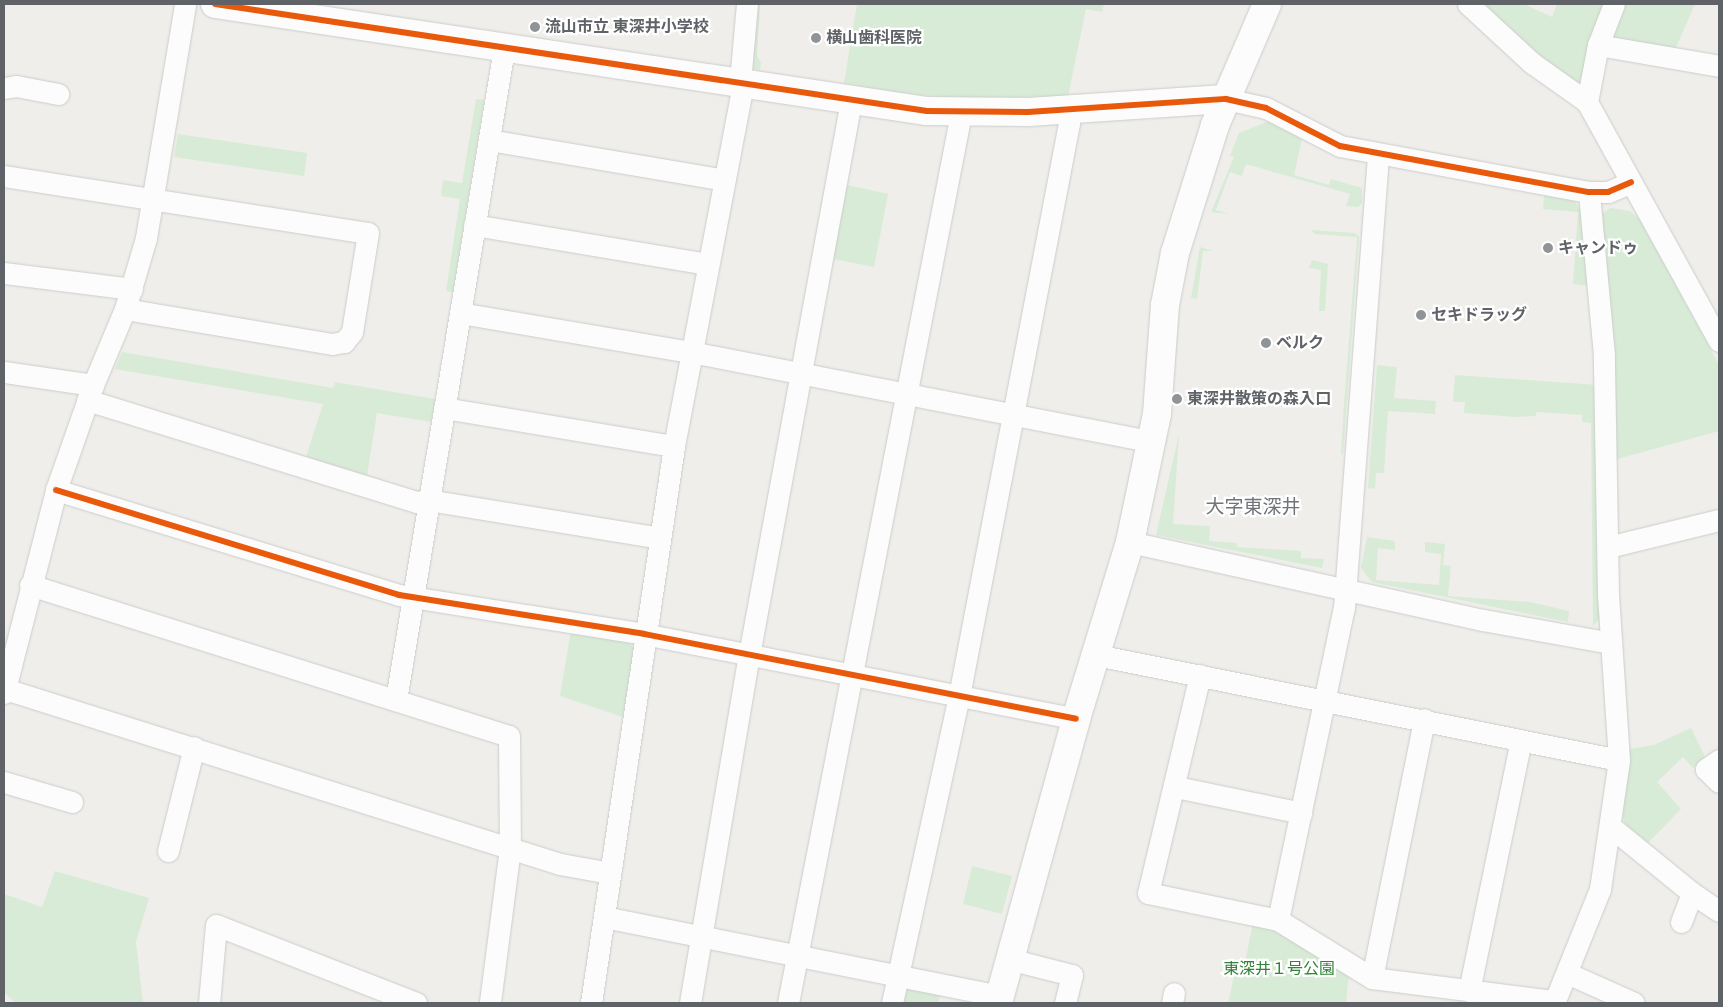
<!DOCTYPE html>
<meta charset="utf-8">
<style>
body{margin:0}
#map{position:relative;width:1723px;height:1007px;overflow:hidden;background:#efeeea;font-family:"DM Sans","Noto Sans JP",sans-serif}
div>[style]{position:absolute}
.green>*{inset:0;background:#d8ebd6}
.roads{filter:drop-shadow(0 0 1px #cbcccc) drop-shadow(0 0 1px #cbcccc)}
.street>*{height:21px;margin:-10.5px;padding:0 10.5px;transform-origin:10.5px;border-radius:10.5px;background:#fdfcfc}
.secondary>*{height:28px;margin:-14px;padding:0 14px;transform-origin:14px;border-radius:14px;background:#fdfcfc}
.cycleway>*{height:6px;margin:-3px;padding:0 3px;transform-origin:3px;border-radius:3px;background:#e8590c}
.dots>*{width:14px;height:14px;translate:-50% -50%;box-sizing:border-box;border:2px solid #fff;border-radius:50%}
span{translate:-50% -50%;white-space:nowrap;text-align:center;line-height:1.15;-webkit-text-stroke:4.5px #fff;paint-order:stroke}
.poi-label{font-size:16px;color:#5f6368;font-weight:700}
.left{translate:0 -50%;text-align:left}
.park-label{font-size:16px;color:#348238}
.quarter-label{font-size:19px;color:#70757a}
.frame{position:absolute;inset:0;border:5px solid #5f6368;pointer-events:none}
</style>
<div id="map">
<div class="green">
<div style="clip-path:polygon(755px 4px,760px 4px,757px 56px,761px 63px,760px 70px,749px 68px)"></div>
<div style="clip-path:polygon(857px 4px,1104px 4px,1102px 12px,1086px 9px,1068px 96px,959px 98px,900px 93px,844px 83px)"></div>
<div style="clip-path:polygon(1474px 4px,1524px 4px,1552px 17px,1557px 4px,1607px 4px,1581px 83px,1575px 86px)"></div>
<div style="clip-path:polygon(1623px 4px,1695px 4px,1674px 52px,1614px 42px,1609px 31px)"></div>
<div style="clip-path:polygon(476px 99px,484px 100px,453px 292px,446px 291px,460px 199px,441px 196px,443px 180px,462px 183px)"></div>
<div style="clip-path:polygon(1269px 121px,1302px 139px,1294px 175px,1329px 185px,1331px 179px,1362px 188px,1362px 203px,1358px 207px,1346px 206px,1350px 194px,1246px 164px,1242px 176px,1230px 172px,1216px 210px,1228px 214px,1211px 212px,1234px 157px,1230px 156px,1239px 133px)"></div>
<div style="clip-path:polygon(178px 134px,307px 153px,304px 176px,174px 157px)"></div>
<div style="clip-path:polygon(843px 184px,888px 194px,874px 267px,829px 258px)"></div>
<div style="clip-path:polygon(1544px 195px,1574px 201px,1584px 214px,1590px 286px,1573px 284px,1578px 212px,1543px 209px)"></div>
<div style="clip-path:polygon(1610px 208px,1630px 211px,1641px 221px,1719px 365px,1719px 431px,1610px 461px,1598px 217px)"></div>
<div style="clip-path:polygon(1311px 230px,1355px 233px,1359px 237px,1343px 454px,1341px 454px,1344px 404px,1357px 237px,1315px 234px)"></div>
<div style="clip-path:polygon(1200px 247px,1213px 251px,1203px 251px,1197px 299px,1191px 298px)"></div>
<div style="clip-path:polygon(1312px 260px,1328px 264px,1325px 311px,1319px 311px,1321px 270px,1309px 268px)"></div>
<div style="clip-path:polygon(122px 352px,333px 388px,335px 382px,435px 399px,431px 422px,377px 413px,367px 476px,306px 457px,323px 404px,115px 369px)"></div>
<div style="clip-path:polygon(1377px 365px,1397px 367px,1394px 398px,1436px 401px,1435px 414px,1388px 411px,1384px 473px,1376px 473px,1375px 489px,1368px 488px)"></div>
<div style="clip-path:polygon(1455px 375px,1597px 385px,1603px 615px,1593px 626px,1591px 423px,1582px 422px,1582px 415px,1536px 412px,1536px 416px,1516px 417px,1464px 413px,1465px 402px,1453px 402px)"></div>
<div style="clip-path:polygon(1179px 434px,1173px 524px,1210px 526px,1209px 541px,1237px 543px,1237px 547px,1301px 551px,1301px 558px,1324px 559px,1322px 568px,1156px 535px)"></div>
<div style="clip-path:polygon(1367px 537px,1395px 541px,1395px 550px,1378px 548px,1376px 580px,1439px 585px,1441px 554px,1425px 552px,1425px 542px,1445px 544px,1443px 565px,1451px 566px,1448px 596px,1530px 602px,1569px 611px,1568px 622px,1372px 582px,1361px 568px)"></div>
<div style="clip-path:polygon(571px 630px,628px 640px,634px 649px,623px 717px,560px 696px)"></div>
<div style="clip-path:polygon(1691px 728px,1705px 757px,1693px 768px,1683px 757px,1657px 782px,1681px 809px,1648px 843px,1625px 824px,1622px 814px,1630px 749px,1654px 745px)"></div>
<div style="clip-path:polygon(972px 866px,1012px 876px,1002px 914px,963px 904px)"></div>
<div style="clip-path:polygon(55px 871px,149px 898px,136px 942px,143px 1003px,16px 1003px,4px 993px,4px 894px,42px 907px)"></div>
<div style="clip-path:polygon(1253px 922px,1279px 928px,1349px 973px,1346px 1003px,1228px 1003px,1234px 976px,1242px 978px)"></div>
<div style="clip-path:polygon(909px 983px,941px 990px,938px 1003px,898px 1003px,901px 989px)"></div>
</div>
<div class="roads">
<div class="street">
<div style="left:1468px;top:4px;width:87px;rotate:42.7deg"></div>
<div style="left:1532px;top:63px;width:67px;rotate:35.3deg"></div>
<div style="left:1587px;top:102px;width:273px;rotate:61.1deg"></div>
<div style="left:1598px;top:45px;width:123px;rotate:9.8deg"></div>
<div style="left:4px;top:88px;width:12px;rotate:-9deg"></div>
<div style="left:16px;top:86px;width:43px;rotate:10.8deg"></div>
<div style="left:1226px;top:99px;width:41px;rotate:12.7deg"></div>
<div style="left:1266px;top:108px;width:83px;rotate:27.2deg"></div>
<div style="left:1340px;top:146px;width:253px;rotate:10.5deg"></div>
<div style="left:1589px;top:192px;width:19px"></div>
<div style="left:1608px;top:192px;width:25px;rotate:-23deg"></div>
<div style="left:1587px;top:102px;width:58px;rotate:-79.1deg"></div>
<div style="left:1598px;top:45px;width:44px;rotate:-68.7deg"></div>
<div style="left:489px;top:140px;width:239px;rotate:9.6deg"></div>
<div style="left:4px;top:176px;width:368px;rotate:8.9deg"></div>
<div style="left:368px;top:233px;width:100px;rotate:99.2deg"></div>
<div style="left:352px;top:332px;width:13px;rotate:129deg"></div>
<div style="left:344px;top:342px;width:12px;rotate:171deg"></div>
<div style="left:332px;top:344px;width:210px;rotate:-170.4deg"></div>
<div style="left:474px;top:225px;width:236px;rotate:9.5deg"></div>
<div style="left:4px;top:273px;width:129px;rotate:7.1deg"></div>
<div style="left:460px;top:313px;width:234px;rotate:9.6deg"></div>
<div style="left:691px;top:352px;width:471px;rotate:11deg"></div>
<div style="left:4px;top:372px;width:90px;rotate:8.3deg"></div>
<div style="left:87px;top:400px;width:345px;rotate:17.2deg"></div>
<div style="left:417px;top:502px;width:11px;rotate:-10deg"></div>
<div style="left:428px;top:500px;width:235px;rotate:9.3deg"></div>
<div style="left:444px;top:408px;width:233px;rotate:9.4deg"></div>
<div style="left:56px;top:490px;width:359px;rotate:17deg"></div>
<div style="left:399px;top:595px;width:248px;rotate:9deg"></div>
<div style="left:644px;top:634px;width:440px;rotate:11.1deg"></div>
<div style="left:1130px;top:542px;width:362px;rotate:12.5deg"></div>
<div style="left:1483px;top:620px;width:130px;rotate:10.2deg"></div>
<div style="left:1608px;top:547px;width:114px;rotate:-13.7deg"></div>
<div style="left:30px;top:585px;width:502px;rotate:17.5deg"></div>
<div style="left:509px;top:736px;width:112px;rotate:89.5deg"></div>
<div style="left:510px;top:848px;width:156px;rotate:97.4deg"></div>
<div style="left:1096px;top:655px;width:533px;rotate:11.35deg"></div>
<div style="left:1200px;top:675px;width:224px;rotate:103.4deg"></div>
<div style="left:1148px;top:893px;width:133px;rotate:11.7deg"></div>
<div style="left:1278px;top:920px;width:110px;rotate:31.7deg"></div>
<div style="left:1372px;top:978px;width:184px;rotate:7.2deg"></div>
<div style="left:5px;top:689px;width:582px;rotate:17.5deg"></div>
<div style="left:560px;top:864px;width:51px;rotate:10.2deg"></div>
<div style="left:4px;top:693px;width:210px;rotate:-75.6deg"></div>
<div style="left:56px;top:490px;width:111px;rotate:-70.6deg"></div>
<div style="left:93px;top:385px;width:82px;rotate:-67.2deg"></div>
<div style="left:125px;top:309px;width:74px;rotate:-73.5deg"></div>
<div style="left:146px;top:238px;width:237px;rotate:-80.5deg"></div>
<div style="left:396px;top:700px;width:661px;rotate:-80.59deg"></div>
<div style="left:1719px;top:760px;width:16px;rotate:145deg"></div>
<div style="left:1706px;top:769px;width:18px;rotate:45deg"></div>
<div style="left:4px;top:782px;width:71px;rotate:16.4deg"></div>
<div style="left:1176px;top:787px;width:128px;rotate:11.7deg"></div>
<div style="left:1611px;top:827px;width:104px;rotate:39.2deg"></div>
<div style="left:1692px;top:893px;width:32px;rotate:34deg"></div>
<div style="left:168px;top:851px;width:107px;rotate:-76deg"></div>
<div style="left:604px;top:917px;width:404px;rotate:11.3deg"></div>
<div style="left:1278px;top:920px;width:319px;rotate:-78.1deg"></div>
<div style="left:1344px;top:608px;width:455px;rotate:-85.7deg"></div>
<div style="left:1681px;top:922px;width:31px;rotate:-69deg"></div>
<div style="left:1009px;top:959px;width:65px;rotate:14.3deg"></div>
<div style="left:1072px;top:975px;width:29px;rotate:104deg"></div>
<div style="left:1567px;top:973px;width:73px;rotate:24.1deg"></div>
<div style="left:1372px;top:978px;width:264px;rotate:-78.6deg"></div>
<div style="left:1469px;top:991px;width:256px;rotate:-78.3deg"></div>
<div style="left:209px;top:1003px;width:78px;rotate:-84.9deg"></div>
<div style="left:216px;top:925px;width:215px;rotate:21.3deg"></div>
<div style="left:591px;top:1003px;width:563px;rotate:-81.52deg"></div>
<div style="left:674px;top:446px;width:369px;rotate:-79.2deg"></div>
<div style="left:743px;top:84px;width:13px;rotate:-99deg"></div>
<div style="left:741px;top:71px;width:67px;rotate:-84.9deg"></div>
<div style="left:690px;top:1003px;width:353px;rotate:-80.4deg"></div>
<div style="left:749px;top:655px;width:563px;rotate:-79.57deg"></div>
<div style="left:788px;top:1003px;width:907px;rotate:-79deg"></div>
<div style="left:892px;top:1003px;width:314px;rotate:-77.7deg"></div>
<div style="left:959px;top:696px;width:583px;rotate:-79.13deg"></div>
<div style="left:1069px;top:123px;width:13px;rotate:-90deg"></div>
<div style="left:1172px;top:1003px;width:10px;rotate:-79deg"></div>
<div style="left:1554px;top:1003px;width:123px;rotate:-68deg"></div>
<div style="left:1600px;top:889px;width:130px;rotate:-81.6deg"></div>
<div style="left:1619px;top:760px;width:165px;rotate:-93.8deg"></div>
<div style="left:1608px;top:595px;width:240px;rotate:-91deg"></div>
<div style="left:1604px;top:355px;width:164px;rotate:-95.3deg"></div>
</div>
<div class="secondary">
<div style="left:215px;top:4px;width:720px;rotate:8.55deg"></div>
<div style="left:927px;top:111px;width:101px;rotate:0.6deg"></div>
<div style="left:1028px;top:112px;width:198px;rotate:-3.8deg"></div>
<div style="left:998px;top:1003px;width:295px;rotate:-74.6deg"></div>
<div style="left:1076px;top:719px;width:185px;rotate:-73deg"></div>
<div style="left:1130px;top:542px;width:131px;rotate:-78.1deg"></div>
<div style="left:1157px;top:414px;width:109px;rotate:-85.8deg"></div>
<div style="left:1165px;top:305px;width:53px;rotate:-79.1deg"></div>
<div style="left:1175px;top:253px;width:134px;rotate:-72.6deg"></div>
<div style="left:1215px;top:125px;width:132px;rotate:-66.7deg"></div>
</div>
</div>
<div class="cycleway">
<div style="left:215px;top:4px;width:720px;rotate:8.55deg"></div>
<div style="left:927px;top:111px;width:101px;rotate:0.6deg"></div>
<div style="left:1028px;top:112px;width:198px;rotate:-3.8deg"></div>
<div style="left:1226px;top:99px;width:41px;rotate:12.7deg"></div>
<div style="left:1266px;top:108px;width:83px;rotate:27.2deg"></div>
<div style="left:1340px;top:146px;width:253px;rotate:10.5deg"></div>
<div style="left:1589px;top:192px;width:19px"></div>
<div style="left:1608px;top:192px;width:25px;rotate:-23deg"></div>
<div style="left:56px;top:490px;width:359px;rotate:17deg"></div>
<div style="left:399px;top:595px;width:248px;rotate:9deg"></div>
<div style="left:644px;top:634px;width:440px;rotate:11.1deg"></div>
</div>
<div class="dots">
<div style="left:535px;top:27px;background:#919496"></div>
<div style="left:816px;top:38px;background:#919496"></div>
<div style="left:1548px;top:248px;background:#919496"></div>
<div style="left:1421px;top:315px;background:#919496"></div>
<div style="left:1266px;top:343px;background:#919496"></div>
<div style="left:1177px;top:399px;background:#919496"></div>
</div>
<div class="poi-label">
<span class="left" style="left:545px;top:27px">流山市立 東深井小学校</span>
<span class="left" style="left:826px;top:38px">横山歯科医院</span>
<span class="left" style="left:1558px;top:248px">キャンドゥ</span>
<span class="left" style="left:1431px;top:315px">セキドラッグ</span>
<span class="left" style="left:1276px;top:343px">ベルク</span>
<span class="left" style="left:1187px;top:399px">東深井散策の森入口</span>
</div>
<div class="park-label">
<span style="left:1279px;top:969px">東深井１号公園</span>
</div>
<div class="quarter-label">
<span style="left:1253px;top:507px">大字東深井</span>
</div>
<div class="frame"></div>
</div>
